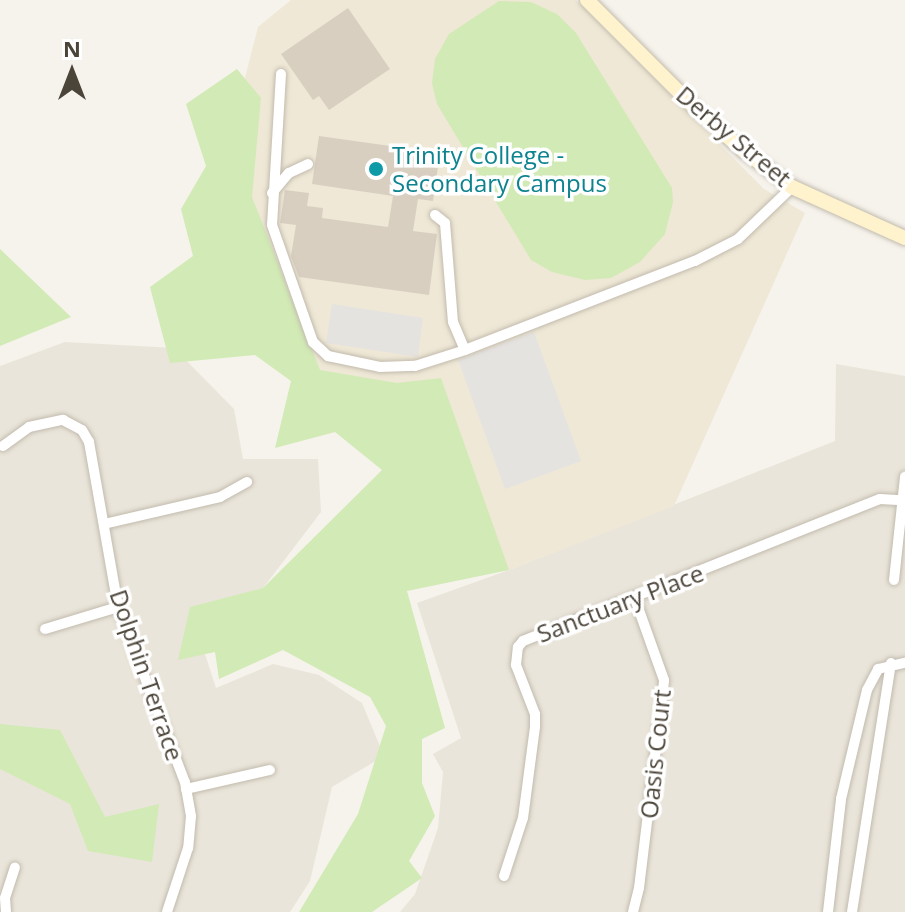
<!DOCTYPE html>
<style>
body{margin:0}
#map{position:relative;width:905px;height:912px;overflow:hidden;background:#f6f3ec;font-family:"Open Sans",sans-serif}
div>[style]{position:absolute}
.residential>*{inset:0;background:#eae5da}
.education>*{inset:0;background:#efe8d6}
.green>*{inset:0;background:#d2eab5}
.parking>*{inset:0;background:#e5e3e0}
.building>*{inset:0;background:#d8cfc1}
.roads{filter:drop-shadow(0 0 2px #c2bbae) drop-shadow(0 0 2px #c2bbae)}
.minor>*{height:10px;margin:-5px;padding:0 5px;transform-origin:5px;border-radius:5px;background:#fff}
.secondary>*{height:14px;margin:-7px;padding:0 7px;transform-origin:7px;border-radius:7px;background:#fff3cd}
.dots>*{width:22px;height:22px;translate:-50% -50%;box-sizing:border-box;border:4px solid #fff;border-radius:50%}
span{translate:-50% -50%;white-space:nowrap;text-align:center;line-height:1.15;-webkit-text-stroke:7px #fff;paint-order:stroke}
.street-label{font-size:24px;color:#4b4439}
.culture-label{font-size:24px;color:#0d838f}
.left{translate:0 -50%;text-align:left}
.north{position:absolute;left:32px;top:32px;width:80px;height:80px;-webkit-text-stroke:6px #fff;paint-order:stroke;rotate:0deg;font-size:22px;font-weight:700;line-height:32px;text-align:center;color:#4b4439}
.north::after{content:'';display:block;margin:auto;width:28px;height:36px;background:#4b4439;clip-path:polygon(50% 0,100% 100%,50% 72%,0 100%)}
</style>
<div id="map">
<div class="residential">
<div style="clip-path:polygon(65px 342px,174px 348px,234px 409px,243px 459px,318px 459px,321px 512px,263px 588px,190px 608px,216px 688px,273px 664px,319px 675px,362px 703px,384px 756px,332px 787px,310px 881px,290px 912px,0 912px,0 366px)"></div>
<div style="clip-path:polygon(836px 364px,905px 376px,905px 912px,400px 912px,415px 894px,438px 828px,443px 772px,433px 754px,461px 738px,417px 603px,509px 570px,835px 441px)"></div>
</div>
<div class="education">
<div style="clip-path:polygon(291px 0,576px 0,764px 189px,805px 213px,674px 506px,509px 570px,306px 370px,225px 156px,258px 27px)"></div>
</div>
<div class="green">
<div style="clip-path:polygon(499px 1px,531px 2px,557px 14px,576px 33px,672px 188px,673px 202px,665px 234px,640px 262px,611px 278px,585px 280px,552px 272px,531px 260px,437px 104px,432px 83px,435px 59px,449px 34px)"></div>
<div style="clip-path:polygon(237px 69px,261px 98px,252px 197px,320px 370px,397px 383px,441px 378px,509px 570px,407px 591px,445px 728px,422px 739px,422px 783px,435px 816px,409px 861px,422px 878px,372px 912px,299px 912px,358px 814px,386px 726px,370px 697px,283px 650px,219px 679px,215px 652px,178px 660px,190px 607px,263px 588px,382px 470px,335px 432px,275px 448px,291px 381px,255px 355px,170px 363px,150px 287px,193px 256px,181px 209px,206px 166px,186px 104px)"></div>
<div style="clip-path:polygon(0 249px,71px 317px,0 346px)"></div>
<div style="clip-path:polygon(0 724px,60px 730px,105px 817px,159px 804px,152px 862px,88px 851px,70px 804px,0 769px)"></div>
</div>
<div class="parking">
<div style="clip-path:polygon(332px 304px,423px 318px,418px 357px,326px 343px)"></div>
<div style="clip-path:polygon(534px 332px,581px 461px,505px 489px,458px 360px)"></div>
</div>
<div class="building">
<div style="clip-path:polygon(348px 8px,390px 69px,329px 110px,319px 96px,313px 100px,281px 54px)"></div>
<div style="clip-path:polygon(319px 136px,440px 153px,433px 201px,418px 199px,413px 231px,437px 234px,429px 295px,299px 277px,291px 256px,296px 225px,280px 223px,285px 190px,309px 193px,307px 206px,323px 208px,322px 218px,388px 227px,393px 196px,312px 184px)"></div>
</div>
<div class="roads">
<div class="minor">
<div style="left:281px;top:74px;width:151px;rotate:93.4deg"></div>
<div style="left:272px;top:225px;width:124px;rotate:70.7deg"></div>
<div style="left:313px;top:342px;width:21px;rotate:43deg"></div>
<div style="left:328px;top:356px;width:53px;rotate:11.9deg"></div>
<div style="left:380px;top:367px;width:35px;rotate:-2deg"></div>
<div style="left:415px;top:366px;width:52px;rotate:-17.7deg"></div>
<div style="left:272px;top:193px;width:26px;rotate:-50deg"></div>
<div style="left:289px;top:173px;width:21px;rotate:-25deg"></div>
<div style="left:435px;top:215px;width:13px;rotate:39deg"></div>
<div style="left:445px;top:223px;width:99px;rotate:85.4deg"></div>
<div style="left:453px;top:322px;width:30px;rotate:67deg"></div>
<div style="left:465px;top:350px;width:247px;rotate:-21.2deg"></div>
<div style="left:695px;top:261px;width:48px;rotate:-27.1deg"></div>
<div style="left:738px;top:239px;width:75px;rotate:-43.9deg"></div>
<div style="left:3px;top:446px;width:32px;rotate:-36deg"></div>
<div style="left:29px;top:427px;width:35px;rotate:-12deg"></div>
<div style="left:63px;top:420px;width:21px;rotate:28deg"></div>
<div style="left:82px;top:430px;width:14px;rotate:60deg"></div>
<div style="left:89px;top:442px;width:168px;rotate:80deg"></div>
<div style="left:118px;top:607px;width:187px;rotate:69.1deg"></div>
<div style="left:185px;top:782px;width:35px;rotate:80deg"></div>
<div style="left:191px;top:816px;width:32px;rotate:95deg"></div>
<div style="left:188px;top:848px;width:67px;rotate:108.2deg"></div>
<div style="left:104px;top:524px;width:119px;rotate:-13.1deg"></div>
<div style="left:220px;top:497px;width:31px;rotate:-29deg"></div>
<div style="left:894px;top:580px;width:104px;rotate:-83.9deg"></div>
<div style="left:45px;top:629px;width:76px;rotate:-16.8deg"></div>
<div style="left:186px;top:789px;width:86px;rotate:-12.7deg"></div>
<div style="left:504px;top:876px;width:61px;rotate:-71.9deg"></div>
<div style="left:523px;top:818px;width:92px;rotate:-82.5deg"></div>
<div style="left:535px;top:727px;width:13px;rotate:-90deg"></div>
<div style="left:535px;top:714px;width:53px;rotate:-111.2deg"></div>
<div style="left:516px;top:665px;width:18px;rotate:-84deg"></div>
<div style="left:518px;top:647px;width:8px;rotate:-50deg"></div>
<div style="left:523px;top:641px;width:384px;rotate:-21.7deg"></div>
<div style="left:880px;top:499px;width:22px;rotate:3deg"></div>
<div style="left:6px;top:912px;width:14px;rotate:-94deg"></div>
<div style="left:5px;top:898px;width:32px;rotate:-72deg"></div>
<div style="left:633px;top:912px;width:25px;rotate:-76deg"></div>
<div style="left:639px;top:888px;width:209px;rotate:-83.1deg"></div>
<div style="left:664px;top:680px;width:86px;rotate:-109.7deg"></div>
<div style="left:828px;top:912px;width:114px;rotate:-83.4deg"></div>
<div style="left:841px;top:799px;width:112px;rotate:-76.6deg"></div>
<div style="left:867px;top:690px;width:24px;rotate:-62deg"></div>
<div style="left:878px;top:669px;width:28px;rotate:-13deg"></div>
<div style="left:852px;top:912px;width:252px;rotate:-81.1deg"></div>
</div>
<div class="secondary">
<div style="left:587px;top:0;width:158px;rotate:45deg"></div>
<div style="left:699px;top:112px;width:60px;rotate:40.9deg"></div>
<div style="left:744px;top:151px;width:60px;rotate:36.9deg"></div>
<div style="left:792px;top:187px;width:124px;rotate:24.3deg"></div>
</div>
</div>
<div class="dots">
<div style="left:376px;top:169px;background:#0f9aa8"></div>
</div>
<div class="street-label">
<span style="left:734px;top:136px;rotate:40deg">Derby Street</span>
<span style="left:620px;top:603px;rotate:-21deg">Sanctuary Place</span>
<span style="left:147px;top:675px;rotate:71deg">Dolphin Terrace</span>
<span style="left:655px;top:754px;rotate:-84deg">Oasis Court</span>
</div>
<div class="culture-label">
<span class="left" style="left:392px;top:169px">Trinity College -<br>Secondary Campus</span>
</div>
<div class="north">N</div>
</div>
